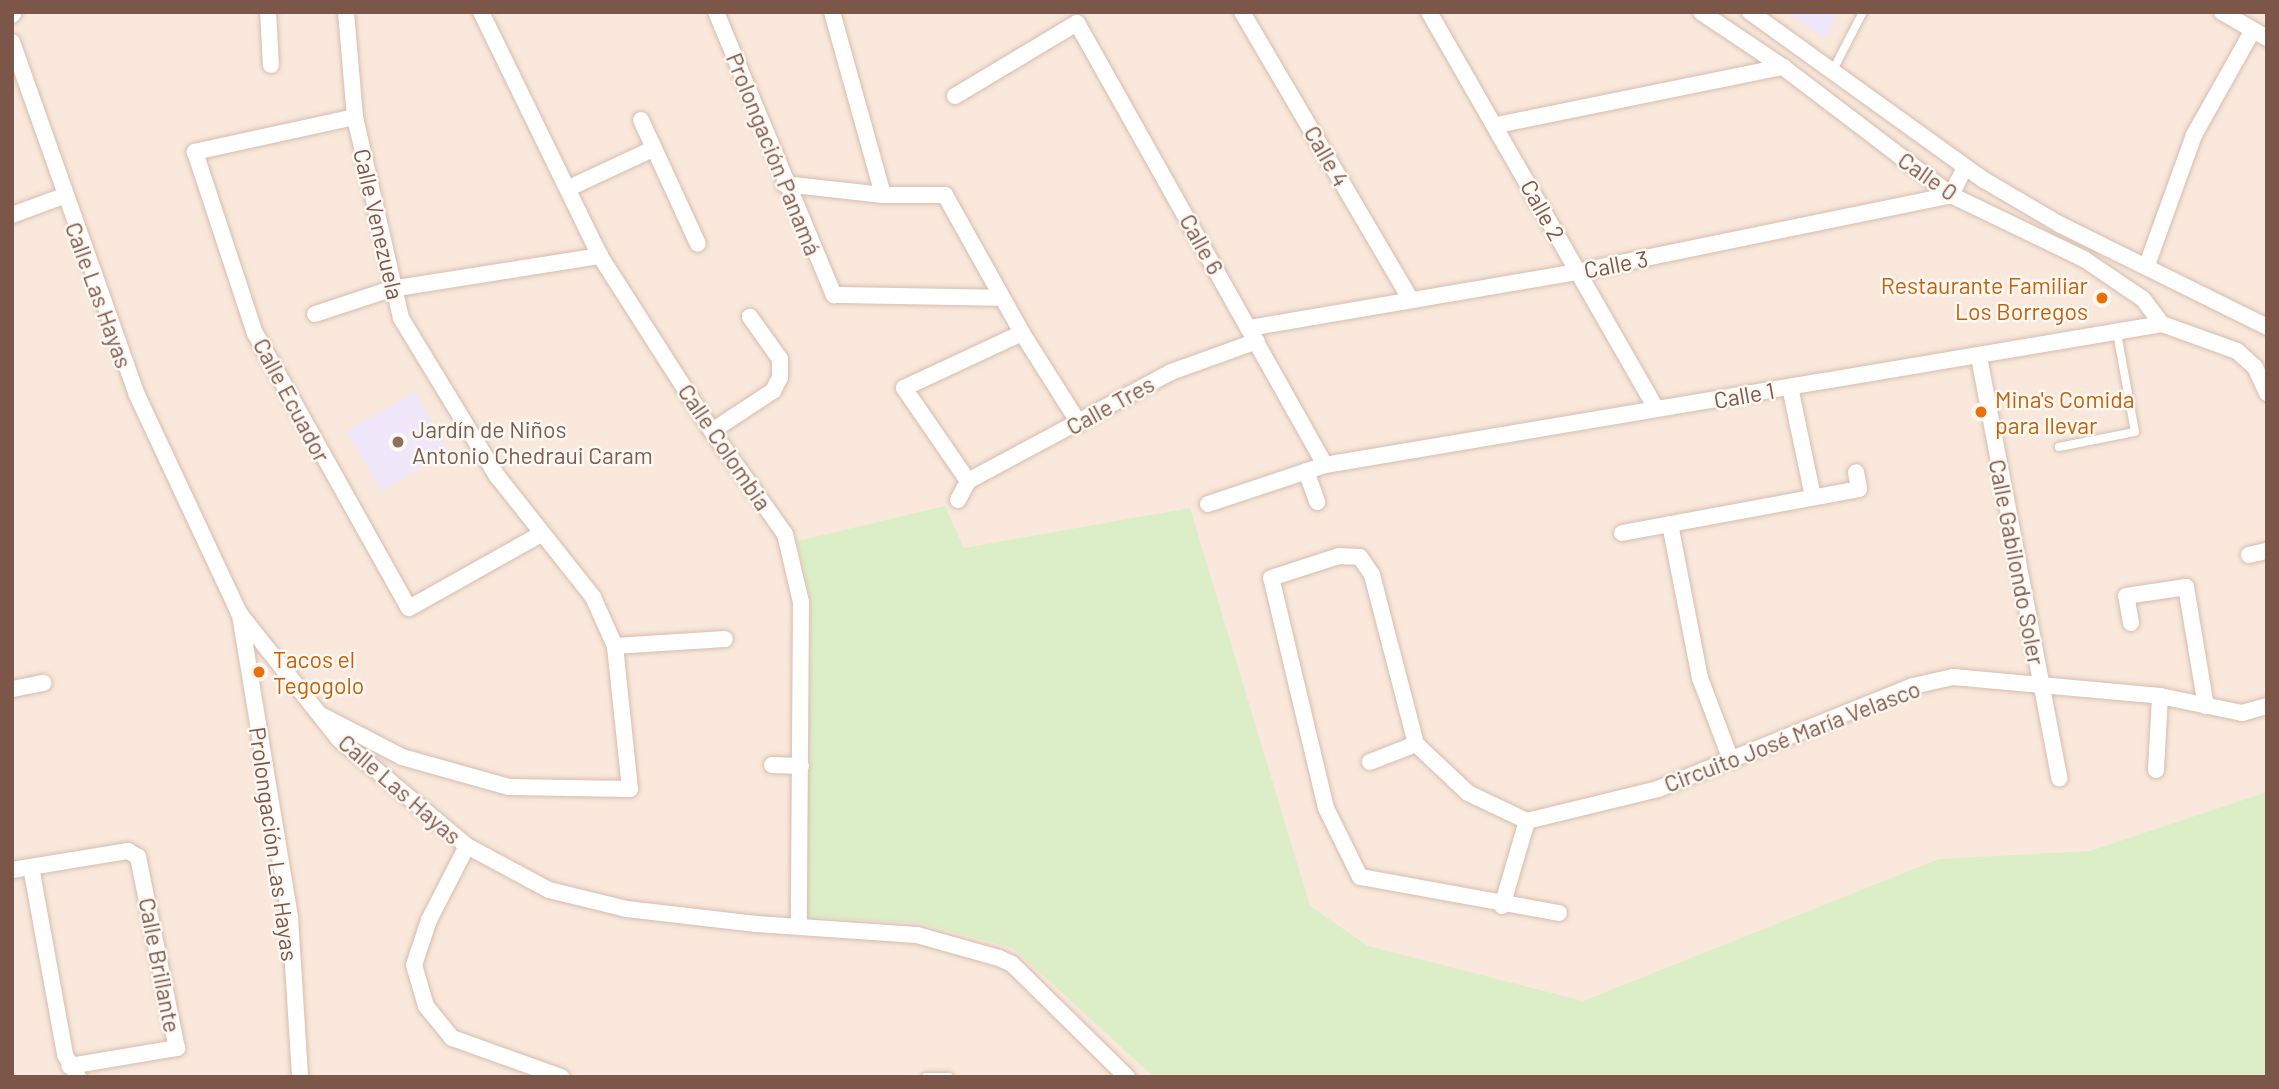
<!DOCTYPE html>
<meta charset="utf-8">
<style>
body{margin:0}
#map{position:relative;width:2279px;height:1089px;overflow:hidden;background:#fef4eb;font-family:Barlow,sans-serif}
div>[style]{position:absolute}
.residential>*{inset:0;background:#f9e8db}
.education>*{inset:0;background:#f1e7fb}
.green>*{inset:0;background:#dceec7}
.roads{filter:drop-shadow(0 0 2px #d5bdb1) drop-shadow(0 0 2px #d5bdb1)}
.lane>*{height:8px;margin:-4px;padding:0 4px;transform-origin:4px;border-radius:4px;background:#fff}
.street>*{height:16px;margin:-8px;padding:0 8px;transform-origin:8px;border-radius:8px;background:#fff}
.dots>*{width:19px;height:19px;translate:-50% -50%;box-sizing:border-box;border:4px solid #fff9f3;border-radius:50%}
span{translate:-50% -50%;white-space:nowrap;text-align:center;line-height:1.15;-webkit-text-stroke:5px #fff9f3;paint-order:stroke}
.street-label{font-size:23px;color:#7d564a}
.food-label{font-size:23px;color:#c56008}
.right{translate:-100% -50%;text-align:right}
.left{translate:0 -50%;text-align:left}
.education-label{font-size:23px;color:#785e54}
.frame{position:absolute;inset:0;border:14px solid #7d564a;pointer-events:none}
</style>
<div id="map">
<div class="residential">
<div style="clip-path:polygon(12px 12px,2267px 12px,2267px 1077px,12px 1077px)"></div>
</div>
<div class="education">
<div style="clip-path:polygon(1786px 12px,1837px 12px,1826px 39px)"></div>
<div style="clip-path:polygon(415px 392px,449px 452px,381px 491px,347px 431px)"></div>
</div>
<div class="green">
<div style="clip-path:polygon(945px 506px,964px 548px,1190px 508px,1310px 906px,1368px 946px,1583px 1001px,1939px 859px,2090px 851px,2267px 792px,2267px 1077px,1154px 1077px,1013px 948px,918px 923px,806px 917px,811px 604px,798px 541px)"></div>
</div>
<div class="roads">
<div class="lane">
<div style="left:1833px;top:70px;width:65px;rotate:-62.7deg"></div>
<div style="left:2059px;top:447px;width:77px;rotate:-11.2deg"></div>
<div style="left:2135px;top:432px;width:101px;rotate:-100.3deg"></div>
<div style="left:926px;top:1077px;width:23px"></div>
</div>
<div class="street">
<div style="left:268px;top:12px;width:53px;rotate:86.8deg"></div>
<div style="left:481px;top:12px;width:271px;rotate:64deg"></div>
<div style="left:600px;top:256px;width:208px;rotate:57.4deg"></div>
<div style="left:712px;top:431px;width:126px;rotate:54.7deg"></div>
<div style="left:785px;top:534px;width:70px;rotate:76.8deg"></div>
<div style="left:801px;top:602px;width:324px;rotate:90.4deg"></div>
<div style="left:716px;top:12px;width:307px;rotate:67.4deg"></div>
<div style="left:834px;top:295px;width:168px;rotate:1deg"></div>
<div style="left:832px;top:12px;width:190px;rotate:74.4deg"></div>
<div style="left:1242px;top:12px;width:334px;rotate:59.6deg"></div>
<div style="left:1429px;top:12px;width:457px;rotate:60.2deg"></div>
<div style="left:1701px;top:12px;width:99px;rotate:33.9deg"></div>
<div style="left:1783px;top:67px;width:211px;rotate:37.3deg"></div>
<div style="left:1951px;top:195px;width:148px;rotate:25.7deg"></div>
<div style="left:2084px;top:259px;width:71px;rotate:34.1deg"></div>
<div style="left:2143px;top:299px;width:31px;rotate:53deg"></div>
<div style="left:1750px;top:12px;width:288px;rotate:35.7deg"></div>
<div style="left:1984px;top:180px;width:87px;rotate:30.4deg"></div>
<div style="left:2059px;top:224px;width:232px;rotate:26.3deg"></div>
<div style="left:2222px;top:12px;width:52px;rotate:30deg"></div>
<div style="left:12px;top:15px;width:4px;rotate:-56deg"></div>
<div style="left:1077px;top:23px;width:507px;rotate:60.7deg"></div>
<div style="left:12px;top:42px;width:374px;rotate:70.5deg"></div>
<div style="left:137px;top:395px;width:241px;rotate:64.9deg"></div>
<div style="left:239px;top:613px;width:161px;rotate:51.6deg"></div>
<div style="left:339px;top:739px;width:167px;rotate:39.9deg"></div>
<div style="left:467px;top:846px;width:93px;rotate:28.2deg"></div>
<div style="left:549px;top:890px;width:80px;rotate:13.7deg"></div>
<div style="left:627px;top:909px;width:130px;rotate:6.6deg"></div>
<div style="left:756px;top:924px;width:161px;rotate:3.9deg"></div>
<div style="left:917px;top:935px;width:85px;rotate:15.7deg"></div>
<div style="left:999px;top:958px;width:14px;rotate:25deg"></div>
<div style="left:1012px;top:964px;width:161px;rotate:44.5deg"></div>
<div style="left:955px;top:96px;width:142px;rotate:-30.9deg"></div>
<div style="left:355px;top:117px;width:164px;rotate:167.7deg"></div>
<div style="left:195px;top:152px;width:191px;rotate:71.7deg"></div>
<div style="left:255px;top:333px;width:315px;rotate:60.8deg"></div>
<div style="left:409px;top:608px;width:151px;rotate:-29.3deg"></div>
<div style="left:641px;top:120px;width:136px;rotate:65.3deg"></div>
<div style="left:1497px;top:125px;width:292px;rotate:-11.5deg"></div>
<div style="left:784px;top:184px;width:100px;rotate:6.3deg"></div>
<div style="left:883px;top:195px;width:62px"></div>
<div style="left:945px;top:195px;width:158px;rotate:60.8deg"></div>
<div style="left:1022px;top:333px;width:107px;rotate:57.7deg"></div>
<div style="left:569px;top:188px;width:90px;rotate:-24.9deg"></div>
<div style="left:12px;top:215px;width:55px;rotate:-20.1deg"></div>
<div style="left:2147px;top:265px;width:138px;rotate:-70.1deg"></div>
<div style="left:2194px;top:135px;width:120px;rotate:-60.7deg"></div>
<div style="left:315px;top:314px;width:80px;rotate:-18.2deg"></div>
<div style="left:391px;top:289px;width:212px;rotate:-9deg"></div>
<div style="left:1249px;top:328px;width:333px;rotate:-9.7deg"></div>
<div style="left:1577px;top:272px;width:382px;rotate:-11.6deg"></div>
<div style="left:1951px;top:195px;width:30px;rotate:-63deg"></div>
<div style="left:1979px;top:357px;width:429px;rotate:79.2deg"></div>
<div style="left:1790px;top:387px;width:112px;rotate:78.2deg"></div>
<div style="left:712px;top:431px;width:73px;rotate:-33.3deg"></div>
<div style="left:773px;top:391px;width:16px;rotate:-63deg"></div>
<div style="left:780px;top:377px;width:18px;rotate:-90deg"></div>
<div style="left:780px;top:359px;width:52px;rotate:-125.5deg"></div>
<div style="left:1306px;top:471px;width:33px;rotate:70deg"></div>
<div style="left:968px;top:481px;width:230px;rotate:-28.2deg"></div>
<div style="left:1171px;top:372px;width:91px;rotate:-19.8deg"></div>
<div style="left:968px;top:481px;width:113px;rotate:-124.5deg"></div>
<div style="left:904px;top:388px;width:130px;rotate:-25deg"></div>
<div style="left:958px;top:500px;width:21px;rotate:-62deg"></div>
<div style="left:1208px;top:504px;width:123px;rotate:-18.4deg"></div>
<div style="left:1325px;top:465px;width:849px;rotate:-9.56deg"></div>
<div style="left:2162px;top:324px;width:80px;rotate:19.8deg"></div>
<div style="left:2237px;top:351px;width:24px;rotate:42deg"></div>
<div style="left:2255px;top:367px;width:29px;rotate:65deg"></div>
<div style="left:1670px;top:524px;width:157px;rotate:79deg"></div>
<div style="left:1700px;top:678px;width:88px;rotate:69.3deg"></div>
<div style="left:1622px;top:533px;width:241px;rotate:-10.5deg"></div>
<div style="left:1859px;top:489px;width:17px;rotate:-100deg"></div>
<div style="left:2249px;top:555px;width:18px;rotate:-13deg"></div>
<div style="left:240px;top:615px;width:306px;rotate:80.6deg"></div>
<div style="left:290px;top:917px;width:160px;rotate:86.4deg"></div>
<div style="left:2131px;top:623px;width:27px;rotate:-100deg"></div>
<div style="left:2126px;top:596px;width:61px;rotate:-8.5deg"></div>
<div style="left:2186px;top:587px;width:121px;rotate:80.5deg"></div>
<div style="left:615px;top:646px;width:110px;rotate:-3.6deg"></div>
<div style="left:12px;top:689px;width:32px;rotate:-11deg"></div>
<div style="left:323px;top:716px;width:89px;rotate:27.4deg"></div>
<div style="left:402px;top:757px;width:111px;rotate:15.7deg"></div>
<div style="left:509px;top:787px;width:121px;rotate:0.9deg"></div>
<div style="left:630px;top:789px;width:144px;rotate:-96deg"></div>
<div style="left:615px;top:646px;width:54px;rotate:-114.2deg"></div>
<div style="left:593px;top:597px;width:154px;rotate:-128.4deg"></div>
<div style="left:497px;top:476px;width:185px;rotate:-121.3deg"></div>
<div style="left:401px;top:318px;width:206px;rotate:-102.9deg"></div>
<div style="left:355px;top:117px;width:105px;rotate:-94.9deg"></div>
<div style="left:1370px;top:762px;width:49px;rotate:-21.4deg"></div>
<div style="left:772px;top:765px;width:29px;rotate:2deg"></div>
<div style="left:2156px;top:770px;width:74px;rotate:-86.9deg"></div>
<div style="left:467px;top:846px;width:83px;rotate:117.2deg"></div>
<div style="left:429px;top:920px;width:47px;rotate:108.4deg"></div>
<div style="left:414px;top:965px;width:43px;rotate:73.7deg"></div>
<div style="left:426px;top:1006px;width:41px;rotate:50.9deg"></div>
<div style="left:452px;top:1038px;width:116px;rotate:19.7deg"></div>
<div style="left:31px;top:867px;width:191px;rotate:79.7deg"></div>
<div style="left:65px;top:1055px;width:26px;rotate:59deg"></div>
<div style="left:12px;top:870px;width:118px;rotate:-9.3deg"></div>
<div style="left:128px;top:851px;width:12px;rotate:31deg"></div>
<div style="left:138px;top:857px;width:195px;rotate:78.5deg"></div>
<div style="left:177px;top:1048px;width:109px;rotate:170.5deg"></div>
<div style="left:1502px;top:906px;width:89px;rotate:-73.6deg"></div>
<div style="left:1559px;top:913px;width:202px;rotate:-169.7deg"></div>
<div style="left:1360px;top:877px;width:77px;rotate:-116.2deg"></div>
<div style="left:1326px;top:808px;width:236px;rotate:-103.4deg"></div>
<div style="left:1271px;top:578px;width:71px;rotate:-17.9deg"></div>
<div style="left:1339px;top:556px;width:21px;rotate:3deg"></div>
<div style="left:1360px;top:557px;width:22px;rotate:56deg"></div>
<div style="left:1372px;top:575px;width:175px;rotate:75.4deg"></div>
<div style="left:1416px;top:744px;width:71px;rotate:43.3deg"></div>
<div style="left:1468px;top:793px;width:65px;rotate:25.4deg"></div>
<div style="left:1527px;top:821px;width:135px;rotate:-13.7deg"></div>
<div style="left:1658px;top:789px;width:275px;rotate:-22deg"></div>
<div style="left:1913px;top:686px;width:41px;rotate:-12.7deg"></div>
<div style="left:1953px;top:677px;width:208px;rotate:5.2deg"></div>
<div style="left:2160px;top:696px;width:84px;rotate:11.7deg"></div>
<div style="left:2242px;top:713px;width:26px;rotate:-16deg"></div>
</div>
</div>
<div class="dots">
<div style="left:2102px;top:298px;background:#e8710a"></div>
<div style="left:1981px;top:412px;background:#e8710a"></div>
<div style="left:398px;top:442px;background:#8d6e63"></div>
<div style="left:259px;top:672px;background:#e8710a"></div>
</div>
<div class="street-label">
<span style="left:774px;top:154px;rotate:68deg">Prolongación Panamá</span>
<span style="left:1327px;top:156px;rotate:60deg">Calle 4</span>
<span style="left:1928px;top:176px;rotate:35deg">Calle 0</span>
<span style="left:1543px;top:210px;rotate:61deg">Calle 2</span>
<span style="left:379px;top:224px;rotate:77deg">Calle Venezuela</span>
<span style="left:1202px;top:244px;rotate:61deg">Calle 6</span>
<span style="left:1616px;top:264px;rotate:-11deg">Calle 3</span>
<span style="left:99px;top:295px;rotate:70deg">Calle Las Hayas</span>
<span style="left:1744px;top:395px;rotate:-10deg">Calle 1</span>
<span style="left:292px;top:400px;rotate:62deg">Calle Ecuador</span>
<span style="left:1110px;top:405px;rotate:-29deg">Calle Tres</span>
<span style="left:725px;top:447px;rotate:56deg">Calle Colombia</span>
<span style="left:2017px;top:562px;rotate:79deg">Calle Gabilondo Soler</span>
<span style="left:1792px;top:736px;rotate:-21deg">Circuito José María Velasco</span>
<span style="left:400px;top:789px;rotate:41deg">Calle Las Hayas</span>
<span style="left:274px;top:844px;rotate:82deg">Prolongación Las Hayas</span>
<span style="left:160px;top:965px;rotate:79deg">Calle Brillante</span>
</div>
<div class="food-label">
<span class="right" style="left:2088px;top:298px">Restaurante Familiar<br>Los Borregos</span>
<span class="left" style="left:1995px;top:412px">Mina's Comida<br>para llevar</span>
<span class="left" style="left:273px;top:672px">Tacos el<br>Tegogolo</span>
</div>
<div class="education-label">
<span class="left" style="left:412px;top:442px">Jardín de Niños<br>Antonio Chedraui Caram</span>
</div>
<div class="frame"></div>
</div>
